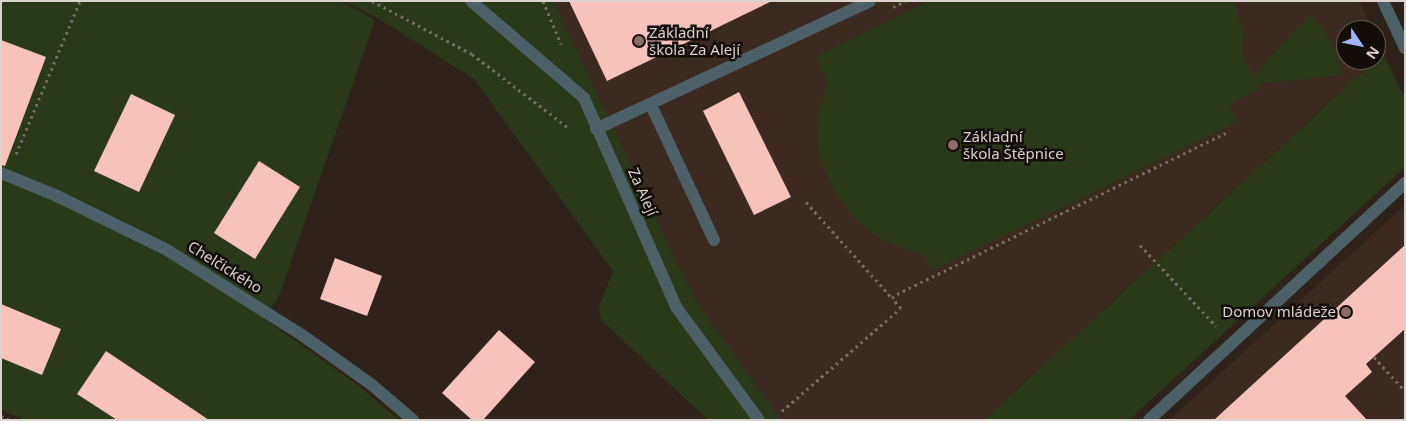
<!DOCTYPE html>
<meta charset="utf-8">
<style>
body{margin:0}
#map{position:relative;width:1406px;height:421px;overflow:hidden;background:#2f221b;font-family:"Noto Sans",sans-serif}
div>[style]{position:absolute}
.built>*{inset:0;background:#3c2920}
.green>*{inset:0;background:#2a3a19}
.building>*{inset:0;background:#f7c2ba}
.path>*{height:3px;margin-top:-1.5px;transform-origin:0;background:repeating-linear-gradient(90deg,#786c67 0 2.5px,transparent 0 6.5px)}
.minor>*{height:12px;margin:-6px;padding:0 6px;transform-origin:6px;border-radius:6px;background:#4b6167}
.dots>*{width:14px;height:14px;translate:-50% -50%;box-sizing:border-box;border:2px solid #130d0a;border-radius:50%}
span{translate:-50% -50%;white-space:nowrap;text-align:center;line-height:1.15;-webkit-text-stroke:5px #130d0a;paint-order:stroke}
.poi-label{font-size:15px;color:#dcd2ce}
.left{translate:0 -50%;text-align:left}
.right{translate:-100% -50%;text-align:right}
.street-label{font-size:15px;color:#dcd2ce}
.frame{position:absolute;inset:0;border:2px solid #dcd2ce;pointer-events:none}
.north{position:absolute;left:1336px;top:20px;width:50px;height:50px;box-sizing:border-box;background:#130d0a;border:1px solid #635c58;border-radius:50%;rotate:124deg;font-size:14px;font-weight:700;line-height:20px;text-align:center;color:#dcd2ce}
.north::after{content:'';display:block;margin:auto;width:18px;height:22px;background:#a0b3fd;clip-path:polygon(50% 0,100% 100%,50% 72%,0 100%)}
</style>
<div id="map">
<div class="built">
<div style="clip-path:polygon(553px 1px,1359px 1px,1373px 30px,1346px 30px,1346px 60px,1375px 60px,984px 420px,781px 420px,702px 310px,684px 277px)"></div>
<div style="clip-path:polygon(1405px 205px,1405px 420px,1169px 420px)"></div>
</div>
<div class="green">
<div style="clip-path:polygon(1px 1px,340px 1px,375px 20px,278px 299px,263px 318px,359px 386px,399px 420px,24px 420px,1px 409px)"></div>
<div style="clip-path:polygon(344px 1px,553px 1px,684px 277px,702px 310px,781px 420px,708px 420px,601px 320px,599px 307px,613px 271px,474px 79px,379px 19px)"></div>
<div style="clip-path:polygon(929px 1px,1235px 1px,1243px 35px,1242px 54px,1253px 76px,1311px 14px,1335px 47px,1342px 75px,1258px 84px,1260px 89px,1229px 105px,1237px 122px,931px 271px,925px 256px,882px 240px,855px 219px,833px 188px,819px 156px,817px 118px,828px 82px,815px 57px)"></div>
<div style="clip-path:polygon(1383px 53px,1405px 99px,1405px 167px,1129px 420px,984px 420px)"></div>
</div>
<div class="building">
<div style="clip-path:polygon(569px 1px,772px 1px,607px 81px)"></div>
<div style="clip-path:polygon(1px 40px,46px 57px,5px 166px,1px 165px)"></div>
<div style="clip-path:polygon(739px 92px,791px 197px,754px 215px,703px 111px)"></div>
<div style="clip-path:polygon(131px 94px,175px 115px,139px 192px,94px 171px)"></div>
<div style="clip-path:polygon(259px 161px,300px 187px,255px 259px,214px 233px)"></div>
<div style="clip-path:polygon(1405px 245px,1405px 329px,1366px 364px,1372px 372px,1345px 396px,1367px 420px,1214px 420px)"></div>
<div style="clip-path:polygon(335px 258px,382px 276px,367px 316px,320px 299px)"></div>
<div style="clip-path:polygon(1px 304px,61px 329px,42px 375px,1px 358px)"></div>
<div style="clip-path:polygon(499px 330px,535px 362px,483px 420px,472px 420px,442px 393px)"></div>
<div style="clip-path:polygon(106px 351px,209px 420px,117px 420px,77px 394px)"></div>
</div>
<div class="path">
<div style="left:372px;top:1px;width:113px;rotate:27.9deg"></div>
<div style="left:472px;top:54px;width:123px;rotate:37.4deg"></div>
<div style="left:543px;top:1px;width:47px;rotate:67.3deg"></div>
<div style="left:893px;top:7px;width:14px;rotate:-25deg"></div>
<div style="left:16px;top:154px;width:166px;rotate:-67.3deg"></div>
<div style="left:806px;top:202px;width:129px;rotate:48.1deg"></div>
<div style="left:1140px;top:245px;width:111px;rotate:46.8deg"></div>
<div style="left:1374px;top:357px;width:46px;rotate:47.6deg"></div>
<div style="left:782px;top:411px;width:157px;rotate:-40.9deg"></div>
<div style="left:901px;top:308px;width:13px;rotate:-132deg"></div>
<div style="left:892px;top:298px;width:6px;rotate:-39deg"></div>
<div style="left:897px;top:294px;width:366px;rotate:-26.1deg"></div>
<div style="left:1px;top:416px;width:10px;rotate:24deg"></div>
</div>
<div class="minor">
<div style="left:471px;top:1px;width:149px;rotate:40.6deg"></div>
<div style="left:584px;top:98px;width:228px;rotate:66.2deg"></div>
<div style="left:676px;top:307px;width:140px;rotate:53.7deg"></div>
<div style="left:1383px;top:1px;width:52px;rotate:64.9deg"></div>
<div style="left:651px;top:105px;width:149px;rotate:65deg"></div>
<div style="left:596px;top:129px;width:302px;rotate:-25deg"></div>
<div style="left:1px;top:173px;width:61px;rotate:22.3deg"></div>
<div style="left:57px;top:196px;width:123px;rotate:26.1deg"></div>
<div style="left:167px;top:250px;width:160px;rotate:32.2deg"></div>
<div style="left:302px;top:335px;width:86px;rotate:35.5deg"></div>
<div style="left:372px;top:385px;width:54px;rotate:40.5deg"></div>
<div style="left:1149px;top:420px;width:349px;rotate:-42.8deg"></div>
</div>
<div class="dots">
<div style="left:639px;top:41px;background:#8d6e63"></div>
<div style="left:953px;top:145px;background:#8d6e63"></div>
<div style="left:1346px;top:312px;background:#8d6e63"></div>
</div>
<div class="poi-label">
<span class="left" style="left:649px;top:41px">Základní<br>škola Za Alejí</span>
<span class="left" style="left:963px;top:145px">Základní<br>škola Štěpnice</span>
<span class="right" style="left:1336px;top:312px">Domov mládeže</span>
</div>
<div class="street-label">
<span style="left:643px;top:192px;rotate:66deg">Za Alejí</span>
<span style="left:225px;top:267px;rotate:32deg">Chelčického</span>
</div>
<div class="frame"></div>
<div class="north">N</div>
</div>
